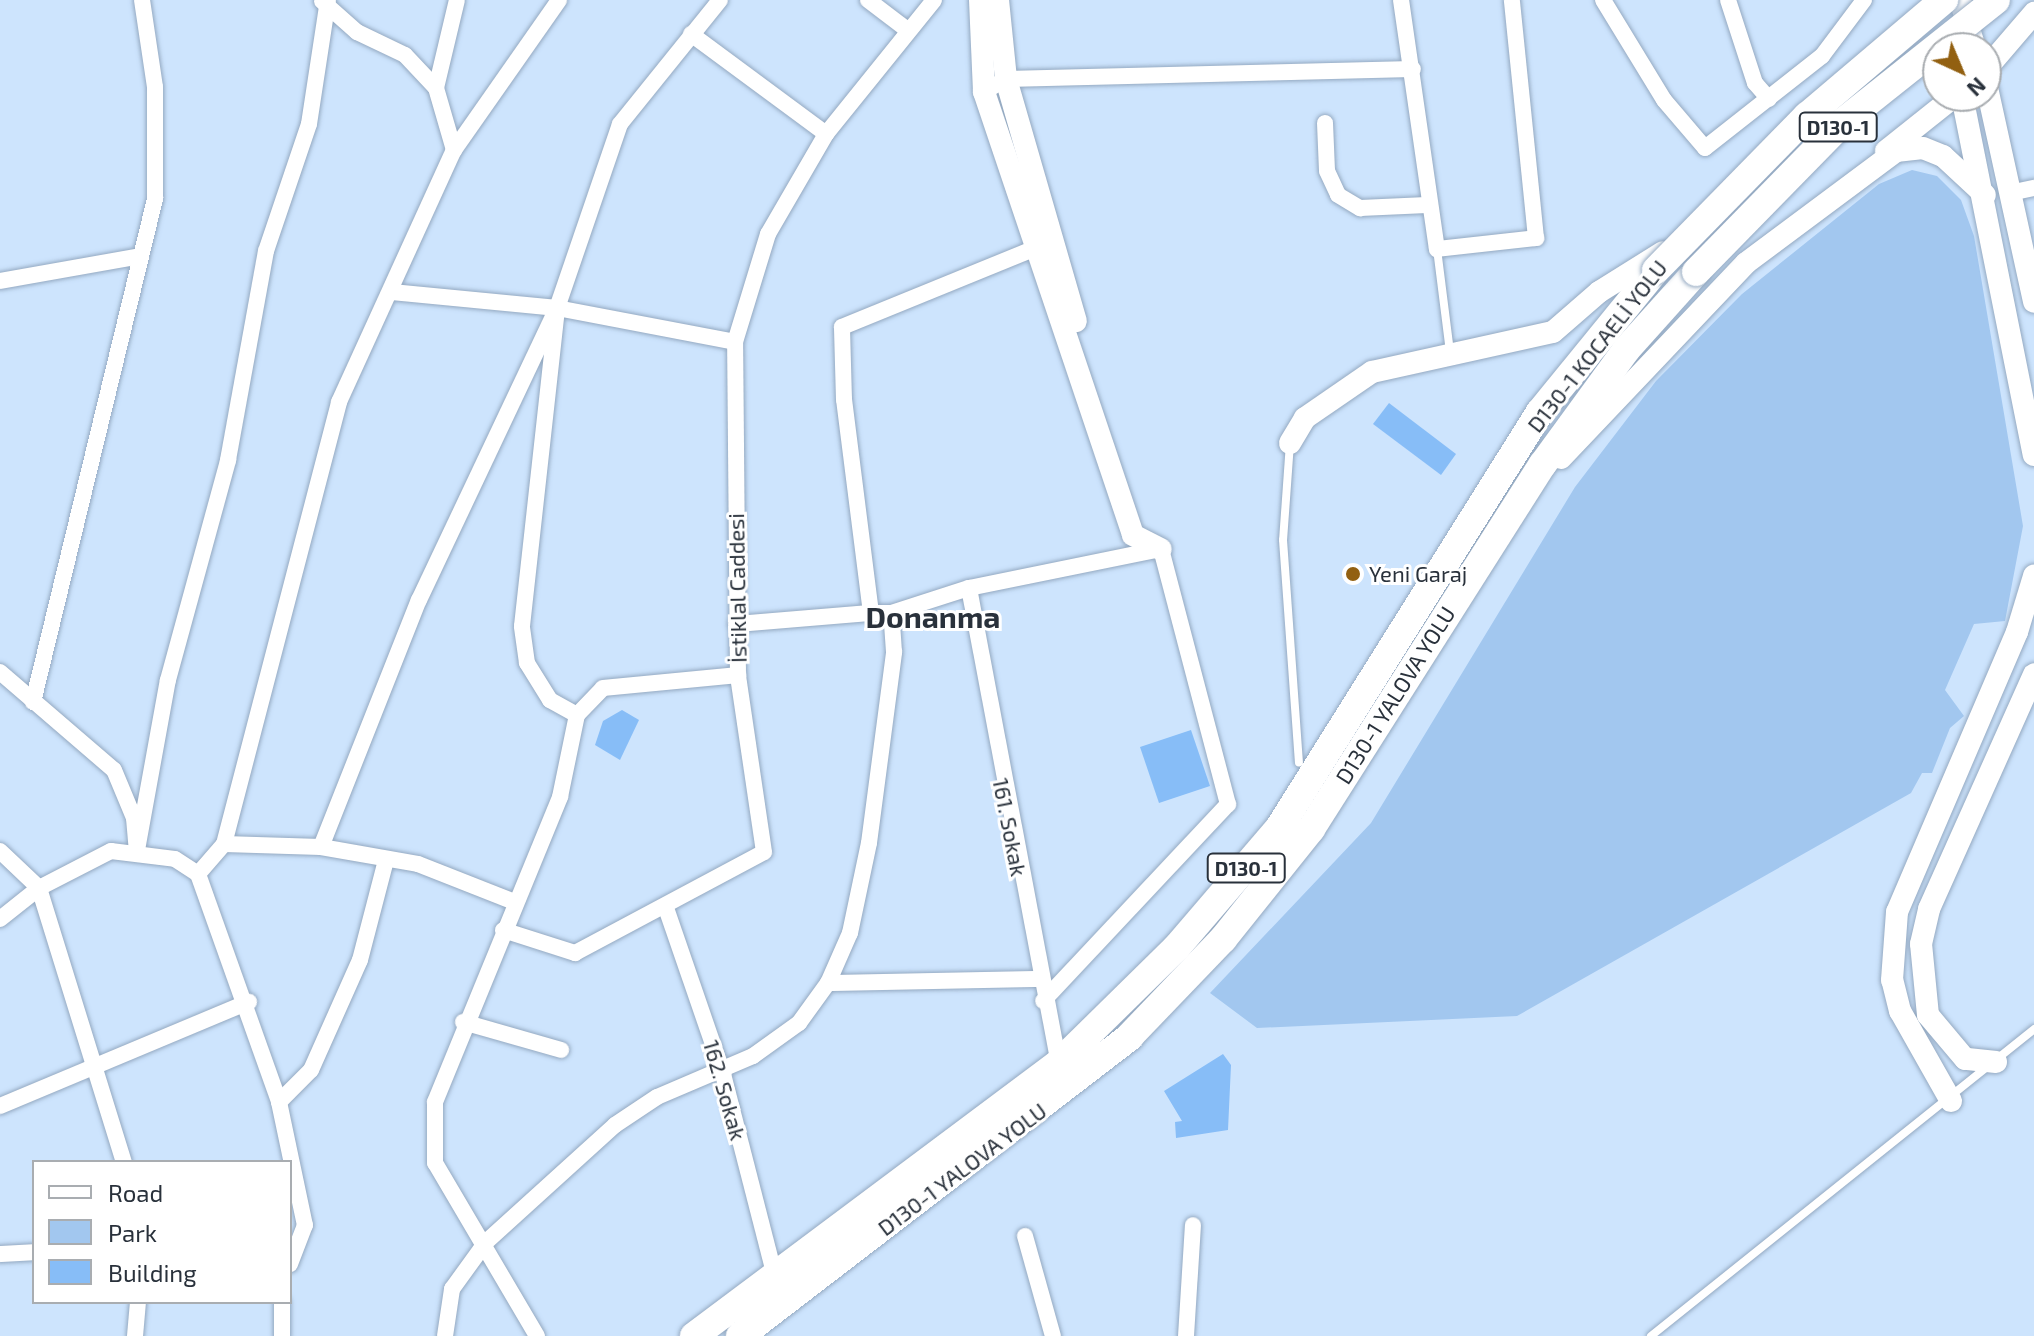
<!DOCTYPE html>
<meta charset="utf-8">
<style>
body{margin:0}
#map{position:relative;width:2034px;height:1336px;overflow:hidden;background:#cde4fd;font-family:"Exo 2",sans-serif}
div>[style]{position:absolute}
.green>*{inset:0;background:#a2c7ef}
.building>*{inset:0;background:#87bdf7}
.roads{filter:drop-shadow(0 0 2px #94a9c1) drop-shadow(0 0 2px #94a9c1)}
.lane>*{height:8px;margin:-4px;padding:0 4px;transform-origin:4px;border-radius:4px;background:#fff}
.street>*{height:16px;margin:-8px;padding:0 8px;transform-origin:8px;border-radius:8px;background:#fff}
.secondary>*{height:22px;margin:-11px;padding:0 11px;transform-origin:11px;border-radius:11px;background:#fff}
.highway>*{height:28px;margin:-14px;padding:0 14px;transform-origin:14px;border-radius:14px;background:#fff}
.bridges{filter:drop-shadow(0 0 2px #94a9c1) drop-shadow(0 0 2px #94a9c1)}
.highway-bridge>*{height:28px;margin:-14px;padding:0 14px;transform-origin:14px;border-radius:14px;background:#fff}
.dots>*{width:22px;height:22px;translate:-50% -50%;box-sizing:border-box;border:4px solid #fff;border-radius:50%}
span{translate:-50% -50%;white-space:nowrap;text-align:center;line-height:1.15;-webkit-text-stroke:6px #fff;paint-order:stroke}
.shield-label span{padding:2px 6px;background:#fff;border:2px solid;border-radius:6px;-webkit-text-stroke-width:0}
.shield-label{font-size:20px;color:#29313b;font-weight:700}
.street-label{font-size:22px;color:#29313b}
.poi-label{font-size:22px;color:#29313b}
.left{translate:0 -50%;text-align:left}
.district-label{font-size:30px;color:#29313b;font-weight:700}
.legend{position:absolute;left:32px;top:1160px;width:260px;height:144px;box-sizing:border-box;background:#fff;border:2px solid #a9adb1;margin:0;padding:10px 14px;list-style:none;font-size:24px;color:#29313b}
.legend li{display:flex;align-items:center;gap:16px;height:40px}
.legend b{width:40px;border:2px solid #a9adb1}
.north{position:absolute;left:1922px;top:32px;width:80px;height:80px;box-sizing:border-box;background:#fff;border:2px solid #a9adb1;border-radius:50%;rotate:136deg;font-size:22px;font-weight:700;line-height:32px;text-align:center;color:#29313b}
.north::after{content:'';display:block;margin:auto;width:28px;height:36px;background:#926011;clip-path:polygon(50% 0,100% 100%,50% 72%,0 100%)}
</style>
<div id="map">
<div class="green">
<div style="clip-path:polygon(1912px 170px,1937px 176px,1961px 200px,1974px 236px,2023px 526px,2005px 621px,1974px 624px,1945px 690px,1964px 716px,1950px 728px,1932px 773px,1922px 773px,1911px 793px,1517px 1016px,1257px 1028px,1210px 993px,1371px 823px,1575px 487px,1656px 381px,1742px 294px,1879px 184px)"></div>
</div>
<div class="building">
<div style="clip-path:polygon(1389px 403px,1456px 454px,1441px 475px,1373px 424px)"></div>
<div style="clip-path:polygon(622px 710px,639px 720px,620px 760px,595px 745px,603px 721px)"></div>
<div style="clip-path:polygon(1191px 730px,1210px 786px,1159px 803px,1140px 747px)"></div>
<div style="clip-path:polygon(1223px 1054px,1231px 1065px,1228px 1130px,1176px 1138px,1175px 1122px,1182px 1121px,1164px 1091px)"></div>
</div>
<div class="roads">
<div class="lane">
<div style="left:1437px;top:249px;width:104px;rotate:82.8deg"></div>
<div style="left:1290px;top:443px;width:97px;rotate:94.1deg"></div>
<div style="left:1283px;top:540px;width:223px;rotate:85.9deg"></div>
<div style="left:1651px;top:1336px;width:491px;rotate:-38.7deg"></div>
</div>
<div class="street">
<div style="left:868px;top:0;width:48px;rotate:37.3deg"></div>
<div style="left:1401px;top:0;width:252px;rotate:81.8deg"></div>
<div style="left:1437px;top:249px;width:100px;rotate:-6.3deg"></div>
<div style="left:1536px;top:238px;width:239px;rotate:-95.8deg"></div>
<div style="left:1603px;top:0;width:117px;rotate:58.6deg"></div>
<div style="left:1664px;top:100px;width:63px;rotate:49.5deg"></div>
<div style="left:1705px;top:148px;width:149px;rotate:-38.2deg"></div>
<div style="left:1822px;top:56px;width:70px;rotate:-53.1deg"></div>
<div style="left:1728px;top:0;width:87px;rotate:72deg"></div>
<div style="left:1755px;top:83px;width:21px;rotate:49deg"></div>
<div style="left:322px;top:1px;width:47px;rotate:41.5deg"></div>
<div style="left:357px;top:32px;width:53px;rotate:25.6deg"></div>
<div style="left:405px;top:55px;width:45px;rotate:46.8deg"></div>
<div style="left:436px;top:88px;width:65px;rotate:73.8deg"></div>
<div style="left:691px;top:34px;width:168px;rotate:36.5deg"></div>
<div style="left:436px;top:88px;width:90px;rotate:-76.6deg"></div>
<div style="left:984px;top:92px;width:26px;rotate:-31deg"></div>
<div style="left:1006px;top:79px;width:407px;rotate:-1.4deg"></div>
<div style="left:1325px;top:123px;width:48px;rotate:87.6deg"></div>
<div style="left:1327px;top:171px;width:26px;rotate:65deg"></div>
<div style="left:1338px;top:195px;width:26px;rotate:31deg"></div>
<div style="left:1360px;top:208px;width:67px;rotate:-2.6deg"></div>
<div style="left:2010px;top:193px;width:25px;rotate:-12deg"></div>
<div style="left:0;top:281px;width:143px;rotate:-10.1deg"></div>
<div style="left:392px;top:292px;width:166px;rotate:5.5deg"></div>
<div style="left:969px;top:588px;width:483px;rotate:79.3deg"></div>
<div style="left:891px;top:613px;width:20px;rotate:180deg"></div>
<div style="left:871px;top:613px;width:215px;rotate:-97.2deg"></div>
<div style="left:844px;top:400px;width:73px;rotate:-91.6deg"></div>
<div style="left:842px;top:327px;width:219px;rotate:-22.2deg"></div>
<div style="left:736px;top:624px;width:135px;rotate:-4.7deg"></div>
<div style="left:0;top:672px;width:150px;rotate:40.7deg"></div>
<div style="left:114px;top:770px;width:52px;rotate:67.4deg"></div>
<div style="left:134px;top:818px;width:32px;rotate:85deg"></div>
<div style="left:137px;top:850px;width:173px;rotate:-79.7deg"></div>
<div style="left:168px;top:680px;width:228px;rotate:-74.7deg"></div>
<div style="left:228px;top:460px;width:212px;rotate:-79.7deg"></div>
<div style="left:266px;top:251px;width:134px;rotate:-71.3deg"></div>
<div style="left:309px;top:124px;width:125px;rotate:-81.3deg"></div>
<div style="left:33px;top:702px;width:518px;rotate:-76.37deg"></div>
<div style="left:155px;top:199px;width:112px;rotate:-90deg"></div>
<div style="left:155px;top:87px;width:88px;rotate:-98.5deg"></div>
<div style="left:577px;top:715px;width:31px;rotate:-151deg"></div>
<div style="left:550px;top:700px;width:44px;rotate:-121.9deg"></div>
<div style="left:527px;top:663px;width:37px;rotate:-98deg"></div>
<div style="left:522px;top:626px;width:320px;rotate:-83.7deg"></div>
<div style="left:557px;top:308px;width:181px;rotate:10.8deg"></div>
<div style="left:224px;top:844px;width:97px;rotate:1.8deg"></div>
<div style="left:321px;top:847px;width:98px;rotate:9.9deg"></div>
<div style="left:418px;top:864px;width:101px;rotate:21.5deg"></div>
<div style="left:321px;top:847px;width:266px;rotate:-68.4deg"></div>
<div style="left:419px;top:600px;width:323px;rotate:-64.7deg"></div>
<div style="left:557px;top:308px;width:194px;rotate:-71.1deg"></div>
<div style="left:620px;top:124px;width:159px;rotate:-51.1deg"></div>
<div style="left:0;top:851px;width:54px;rotate:43.5deg"></div>
<div style="left:39px;top:888px;width:287px;rotate:72.8deg"></div>
<div style="left:198px;top:874px;width:40px;rotate:-49deg"></div>
<div style="left:224px;top:844px;width:457px;rotate:-75.4deg"></div>
<div style="left:339px;top:402px;width:277px;rotate:-65.5deg"></div>
<div style="left:454px;top:150px;width:183px;rotate:-55deg"></div>
<div style="left:666px;top:908px;width:176px;rotate:71deg"></div>
<div style="left:723px;top:1074px;width:209px;rotate:75.6deg"></div>
<div style="left:0;top:919px;width:50px;rotate:-38.5deg"></div>
<div style="left:39px;top:888px;width:81px;rotate:-27.2deg"></div>
<div style="left:111px;top:851px;width:64px;rotate:7.1deg"></div>
<div style="left:175px;top:859px;width:27px;rotate:33deg"></div>
<div style="left:198px;top:874px;width:242px;rotate:70.4deg"></div>
<div style="left:279px;top:1102px;width:126px;rotate:78.1deg"></div>
<div style="left:305px;top:1225px;width:42px;rotate:111deg"></div>
<div style="left:503px;top:930px;width:76px;rotate:17.7deg"></div>
<div style="left:575px;top:953px;width:214px;rotate:-28.1deg"></div>
<div style="left:764px;top:852px;width:179px;rotate:-98.4deg"></div>
<div style="left:828px;top:983px;width:211px;rotate:-1.1deg"></div>
<div style="left:463px;top:1022px;width:102px;rotate:15.9deg"></div>
<div style="left:279px;top:1102px;width:45px;rotate:-45deg"></div>
<div style="left:311px;top:1070px;width:120px;rotate:-66deg"></div>
<div style="left:360px;top:960px;width:103px;rotate:-75.4deg"></div>
<div style="left:0;top:1106px;width:270px;rotate:-22.7deg"></div>
<div style="left:1025px;top:1236px;width:104px;rotate:74.4deg"></div>
<div style="left:0;top:1254px;width:34px;rotate:-3deg"></div>
<div style="left:135px;top:1336px;width:34px;rotate:-85deg"></div>
<div style="left:282px;top:1336px;width:34px;rotate:-90deg"></div>
<div style="left:445px;top:1336px;width:48px;rotate:-81.5deg"></div>
<div style="left:452px;top:1289px;width:58px;rotate:-54.1deg"></div>
<div style="left:486px;top:1242px;width:174px;rotate:-42.2deg"></div>
<div style="left:615px;top:1125px;width:50px;rotate:-33.7deg"></div>
<div style="left:657px;top:1097px;width:104px;rotate:-23.1deg"></div>
<div style="left:753px;top:1056px;width:57px;rotate:-35.7deg"></div>
<div style="left:799px;top:1023px;width:49px;rotate:-54.1deg"></div>
<div style="left:828px;top:983px;width:55px;rotate:-66.3deg"></div>
<div style="left:850px;top:933px;width:92px;rotate:-78.1deg"></div>
<div style="left:869px;top:843px;width:193px;rotate:-82.5deg"></div>
<div style="left:894px;top:652px;width:39px;rotate:-94deg"></div>
<div style="left:891px;top:613px;width:82px;rotate:-17.8deg"></div>
<div style="left:969px;top:588px;width:196px;rotate:-11.5deg"></div>
<div style="left:1161px;top:549px;width:264px;rotate:75.3deg"></div>
<div style="left:1228px;top:804px;width:270px;rotate:133.2deg"></div>
<div style="left:537px;top:1336px;width:201px;rotate:-120.5deg"></div>
<div style="left:435px;top:1163px;width:61px;rotate:-90deg"></div>
<div style="left:435px;top:1102px;width:330px;rotate:-67.7deg"></div>
<div style="left:560px;top:797px;width:84px;rotate:-78.3deg"></div>
<div style="left:577px;top:715px;width:37px;rotate:-46deg"></div>
<div style="left:603px;top:688px;width:136px;rotate:-5.5deg"></div>
<div style="left:738px;top:675px;width:333px;rotate:-90.5deg"></div>
<div style="left:735px;top:342px;width:113px;rotate:-73deg"></div>
<div style="left:768px;top:234px;width:116px;rotate:-59.9deg"></div>
<div style="left:826px;top:134px;width:172px;rotate:-51.1deg"></div>
<div style="left:1186px;top:1336px;width:111px;rotate:-86.4deg"></div>
</div>
<div class="secondary">
<div style="left:980px;top:0;width:92px;rotate:87.5deg"></div>
<div style="left:984px;top:92px;width:467px;rotate:71.4deg"></div>
<div style="left:1133px;top:535px;width:31px;rotate:27deg"></div>
<div style="left:998px;top:0;width:79px;rotate:84.2deg"></div>
<div style="left:1006px;top:79px;width:252px;rotate:73.9deg"></div>
<div style="left:1960px;top:0;width:50px;rotate:72.6deg"></div>
<div style="left:1986px;top:69px;width:74px;rotate:-49.4deg"></div>
<div style="left:1986px;top:83px;width:224px;rotate:77.6deg"></div>
<div style="left:1962px;top:96px;width:366px;rotate:78.7deg"></div>
<div style="left:1886px;top:151px;width:88px;rotate:-38.6deg"></div>
<div style="left:1290px;top:443px;width:29px;rotate:-59deg"></div>
<div style="left:1305px;top:418px;width:81px;rotate:-34.5deg"></div>
<div style="left:1372px;top:372px;width:185px;rotate:-12.5deg"></div>
<div style="left:1553px;top:332px;width:61px;rotate:-41deg"></div>
<div style="left:1599px;top:292px;width:75px;rotate:-32deg"></div>
<div style="left:1561px;top:458px;width:269px;rotate:-46.5deg"></div>
<div style="left:1746px;top:263px;width:187px;rotate:-36.7deg"></div>
<div style="left:1896px;top:151px;width:27px;rotate:-6deg"></div>
<div style="left:1923px;top:148px;width:22px;rotate:22deg"></div>
<div style="left:1943px;top:156px;width:57px;rotate:42.9deg"></div>
<div style="left:1996px;top:1062px;width:31px;rotate:-174deg"></div>
<div style="left:1965px;top:1059px;width:57px;rotate:-130.1deg"></div>
<div style="left:1928px;top:1015px;width:71px;rotate:-95.6deg"></div>
<div style="left:1921px;top:944px;width:36px;rotate:-77deg"></div>
<div style="left:1929px;top:909px;width:257px;rotate:-65.9deg"></div>
<div style="left:1951px;top:1101px;width:103px;rotate:-119.5deg"></div>
<div style="left:1900px;top:1011px;width:32px;rotate:-104deg"></div>
<div style="left:1892px;top:980px;width:68px;rotate:-85.8deg"></div>
<div style="left:1897px;top:912px;width:305px;rotate:-66.8deg"></div>
<div style="left:2017px;top:632px;width:59px;rotate:-73.1deg"></div>
</div>
<div class="highway">
<div style="left:694px;top:1336px;width:456px;rotate:-36.8deg"></div>
<div style="left:1059px;top:1063px;width:165px;rotate:-44.5deg"></div>
<div style="left:1177px;top:947px;width:157px;rotate:-49.4deg"></div>
<div style="left:1279px;top:828px;width:491px;rotate:-57.9deg"></div>
<div style="left:1540px;top:412px;width:183px;rotate:-50.8deg"></div>
<div style="left:740px;top:1336px;width:491px;rotate:-37.5deg"></div>
<div style="left:1129px;top:1037px;width:136px;rotate:-46.2deg"></div>
<div style="left:1223px;top:939px;width:141px;rotate:-51.3deg"></div>
<div style="left:1311px;top:829px;width:432px;rotate:-57.6deg"></div>
<div style="left:1543px;top:464px;width:141px;rotate:-53.9deg"></div>
<div style="left:1626px;top:350px;width:105px;rotate:-48.1deg"></div>
</div>
</div>
<div class="bridges">
<div class="highway-bridge">
<div style="left:1656px;top:270px;width:216px;rotate:-45.6deg"></div>
<div style="left:1807px;top:116px;width:180px;rotate:-40.3deg"></div>
<div style="left:1696px;top:272px;width:211px;rotate:-45.6deg"></div>
<div style="left:1844px;top:121px;width:194px;rotate:-38.5deg"></div>
</div>
</div>
<div class="dots">
<div style="left:1353px;top:574px;background:#926011"></div>
</div>
<div class="shield-label">
<span style="left:1838px;top:127px">D130-1</span>
<span style="left:1246px;top:868px">D130-1</span>
</div>
<div class="street-label">
<span style="left:1597px;top:346px;rotate:-52deg">D130-1 KOCAELİ YOLU</span>
<span style="left:737px;top:588px;rotate:-91deg">İstiklal Caddesi</span>
<span style="left:1395px;top:695px;rotate:-58deg">D130-1 YALOVA YOLU</span>
<span style="left:1010px;top:827px;rotate:79deg">161. Sokak</span>
<span style="left:725px;top:1090px;rotate:74deg">162. Sokak</span>
<span style="left:962px;top:1169px;rotate:-37deg">D130-1 YALOVA YOLU</span>
</div>
<div class="poi-label">
<span class="left" style="left:1369px;top:574px">Yeni Garaj</span>
</div>
<div class="district-label">
<span style="left:933px;top:616px">Donanma</span>
</div>
<ul class="legend">
<li><b style="height:10px;background:#fff"></b>Road</li>
<li><b style="height:22px;background:#a2c7ef"></b>Park</li>
<li><b style="height:22px;background:#87bdf7"></b>Building</li>
</ul>
<div class="north">N</div>
</div>
